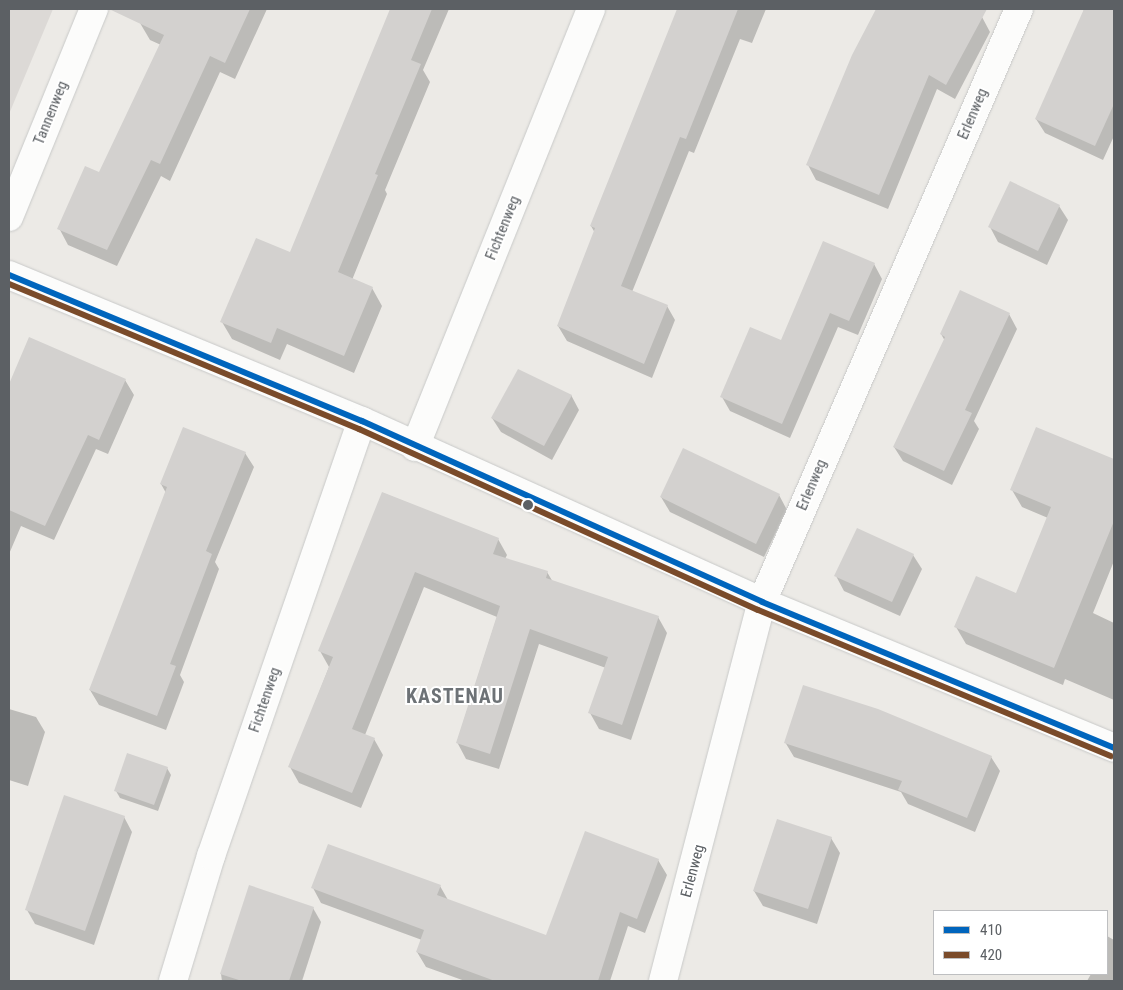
<!DOCTYPE html>
<style>
body{margin:0}
#map{position:relative;width:1123px;height:990px;overflow:hidden;background:#eceae6;font-family:"Roboto Condensed",sans-serif}
div>[style]{position:absolute}
.industrial>*{inset:0;background:#dcd9d6}
.shadow>*{inset:0;background:#0003}
.building>*{inset:0;background:#d3d1cf}
.roads{filter:drop-shadow(0 0 1px #c8c9c8) drop-shadow(0 0 1px #c8c9c8)}
.street>*{height:28px;margin:-14px;padding:0 14px;transform-origin:14px;border-radius:14px;background:#fcfcfb}
.bus-1>*{height:6px;margin:-3px;padding:0 3px;transform-origin:3px;border-radius:3px;background:#0065bd}
.bus-2>*{height:6px;margin:-3px;padding:0 3px;transform-origin:3px;border-radius:3px;background:#7a4b2a}
.dots>*{width:14px;height:14px;translate:-50% -50%;box-sizing:border-box;border:2px solid #fff;border-radius:50%}
span{translate:-50% -50%;white-space:nowrap;text-align:center;line-height:1.15;-webkit-text-stroke:4px #fff;paint-order:stroke}
.street-label{font-size:15px;color:#5c6064}
.district-label{font-size:20px;color:#6d7276;font-weight:700;letter-spacing:1px}
.frame{position:absolute;inset:0;border:10px solid #5c6064;pointer-events:none}
.legend{position:absolute;left:933px;top:910px;width:175px;height:65px;box-sizing:border-box;background:#fff;border:1px solid #bebfc1;margin:0;padding:6px 9px;list-style:none;font-size:15px;color:#5c6064}
.legend li{display:flex;align-items:center;gap:10px;height:25px}
.legend b{width:25px;border:1px solid #bebfc1}
</style>
<div id="map">
<div class="industrial">
<div style="clip-path:polygon(9px 9px,53px 9px,9px 114px)"></div>
</div>
<div class="shadow">
<div style="clip-path:polygon(147px 9px,267px 9px,235px 79px,220px 72px,170px 181px,161px 176px,117px 266px,68px 245px,59px 228px,100px 173px,161px 45px,150px 40px,140px 23px)"></div>
<div style="clip-path:polygon(391px 9px,449px 9px,423px 70px,430px 82px,385px 190px,387px 194px,352px 280px,372px 288px,382px 306px,354px 373px,287px 344px,280px 360px,232px 339px,222px 322px,290px 254px)"></div>
<div style="clip-path:polygon(683px 9px,766px 9px,752px 43px,740px 39px,694px 153px,689px 151px,632px 292px,667px 306px,675px 320px,652px 378px,567px 341px,558px 326px,595px 233px,591px 226px)"></div>
<div style="clip-path:polygon(878px 9px,966px 9px,982px 17px,990px 32px,955px 99px,937px 89px,888px 209px,816px 180px,808px 165px,853px 55px)"></div>
<div style="clip-path:polygon(1083px 9px,1114px 9px,1114px 136px,1103px 160px,1045px 133px,1036px 119px,1084px 11px)"></div>
<div style="clip-path:polygon(1059px 206px,1068px 220px,1047px 265px,998px 242px,990px 227px)"></div>
<div style="clip-path:polygon(874px 264px,882px 279px,858px 335px,838px 327px,790px 438px,730px 411px,722px 397px,782px 342px)"></div>
<div style="clip-path:polygon(1009px 314px,1017px 329px,974px 421px,979px 429px,952px 485px,903px 461px,894px 447px,945px 341px,941px 334px)"></div>
<div style="clip-path:polygon(30px 339px,125px 380px,134px 395px,108px 454px,96px 449px,54px 540px,21px 526px,9px 554px,9px 387px)"></div>
<div style="clip-path:polygon(571px 395px,579px 410px,552px 460px,501px 432px,492px 418px)"></div>
<div style="clip-path:polygon(1037px 429px,1114px 460px,1114px 561px,1093px 613px,1114px 623px,1114px 700px,1065px 679px,1063px 685px,966px 644px,956px 627px,1017px 594px,1048px 518px,1022px 507px,1012px 490px)"></div>
<div style="clip-path:polygon(245px 453px,254px 467px,215px 562px,219px 569px,180px 675px,184px 682px,166px 730px,99px 705px,90px 690px,166px 493px,161px 484px)"></div>
<div style="clip-path:polygon(383px 493px,498px 539px,507px 555px,505px 559px,547px 572px,553px 582px,658px 617px,667px 633px,631px 740px,599px 729px,590px 713px,606px 668px,539px 644px,499px 769px,466px 759px,457px 742px,497px 617px,424px 587px,365px 735px,374px 739px,383px 755px,361px 808px,299px 783px,290px 767px,329px 667px,320px 651px)"></div>
<div style="clip-path:polygon(779px 495px,787px 510px,764px 557px,670px 512px,661px 497px)"></div>
<div style="clip-path:polygon(913px 555px,922px 569px,900px 616px,844px 591px,836px 576px)"></div>
<div style="clip-path:polygon(9px 709px,36px 717px,45px 732px,28px 786px,9px 780px)"></div>
<div style="clip-path:polygon(785px 742px,991px 757px,1000px 771px,975px 832px,908px 804px,901px 792px,794px 757px)"></div>
<div style="clip-path:polygon(167px 768px,171px 775px,158px 811px,120px 798px,116px 791px)"></div>
<div style="clip-path:polygon(124px 817px,132px 832px,94px 945px,35px 924px,27px 910px)"></div>
<div style="clip-path:polygon(831px 838px,840px 853px,817px 924px,763px 906px,754px 891px)"></div>
<div style="clip-path:polygon(658px 860px,667px 875px,645px 933px,628px 926px,610px 981px,465px 981px,426px 967px,417px 952px,422px 940px,321px 903px,313px 888px,440px 886px,448px 900px,547px 937px)"></div>
<div style="clip-path:polygon(313px 908px,321px 922px,302px 981px,222px 981px,221px 974px)"></div>
<div style="clip-path:polygon(1107px 936px,1114px 940px,1114px 981px,1087px 981px,1091px 974px,1107px 974px)"></div>
</div>
<div class="building">
<div style="clip-path:polygon(109px 9px,250px 9px,225px 63px,210px 56px,160px 164px,151px 160px,107px 250px,57px 229px,85px 166px,99px 172px,164px 35px)"></div>
<div style="clip-path:polygon(390px 9px,432px 9px,411px 60px,421px 64px,375px 174px,378px 175px,338px 272px,373px 287px,344px 356px,277px 328px,271px 343px,220px 322px,256px 238px,290px 252px)"></div>
<div style="clip-path:polygon(677px 9px,738px 9px,686px 139px,680px 137px,621px 286px,668px 305px,644px 364px,557px 326px,595px 228px,590px 226px)"></div>
<div style="clip-path:polygon(876px 9px,987px 9px,946px 85px,929px 75px,879px 195px,806px 165px,852px 55px)"></div>
<div style="clip-path:polygon(1084px 9px,1114px 9px,1114px 104px,1095px 146px,1035px 119px)"></div>
<div style="clip-path:polygon(1010px 181px,1060px 205px,1038px 251px,988px 227px)"></div>
<div style="clip-path:polygon(823px 241px,875px 263px,849px 321px,830px 313px,782px 424px,720px 397px,750px 327px,781px 340px)"></div>
<div style="clip-path:polygon(960px 290px,1010px 313px,965px 410px,972px 413px,944px 471px,893px 447px,945px 337px,940px 334px)"></div>
<div style="clip-path:polygon(29px 337px,126px 379px,99px 440px,88px 435px,45px 526px,9px 510px,9px 384px)"></div>
<div style="clip-path:polygon(518px 369px,572px 395px,544px 446px,491px 418px)"></div>
<div style="clip-path:polygon(183px 427px,246px 452px,206px 551px,212px 554px,170px 664px,176px 666px,157px 716px,89px 690px,167px 487px,160px 484px)"></div>
<div style="clip-path:polygon(1036px 427px,1114px 459px,1114px 521px,1054px 668px,954px 627px,976px 576px,1016px 593px,1051px 507px,1010px 490px)"></div>
<div style="clip-path:polygon(683px 448px,780px 494px,756px 544px,660px 497px)"></div>
<div style="clip-path:polygon(382px 492px,499px 538px,493px 554px,548px 571px,546px 578px,659px 616px,622px 725px,588px 713px,608px 657px,530px 629px,490px 754px,456px 743px,500px 606px,415px 572px,352px 729px,375px 738px,352px 793px,288px 767px,333px 657px,318px 651px)"></div>
<div style="clip-path:polygon(857px 528px,914px 554px,892px 602px,834px 576px)"></div>
<div style="clip-path:polygon(803px 685px,878px 709px,992px 756px,967px 818px,898px 790px,902px 781px,784px 743px)"></div>
<div style="clip-path:polygon(127px 753px,168px 767px,154px 805px,114px 791px)"></div>
<div style="clip-path:polygon(64px 795px,125px 816px,85px 931px,25px 910px)"></div>
<div style="clip-path:polygon(777px 819px,832px 837px,808px 909px,753px 891px)"></div>
<div style="clip-path:polygon(585px 831px,659px 859px,637px 919px,620px 912px,598px 981px,495px 981px,416px 952px,424px 930px,311px 888px,328px 844px,441px 885px,437px 895px,546px 935px)"></div>
<div style="clip-path:polygon(249px 885px,314px 907px,289px 981px,242px 981px,220px 974px)"></div>
</div>
<div class="roads">
<div class="street">
<div style="left:9px;top:217px;width:225px;rotate:-67.8deg"></div>
<div style="left:9px;top:275px;width:382px;rotate:22.5deg"></div>
<div style="left:362px;top:421px;width:439px;rotate:24.3deg"></div>
<div style="left:762px;top:602px;width:381px;rotate:22.5deg"></div>
<div style="left:415px;top:447px;width:472px;rotate:-68.1deg"></div>
<div style="left:173px;top:981px;width:131px;rotate:-73.1deg"></div>
<div style="left:211px;top:856px;width:460px;rotate:-70.9deg"></div>
<div style="left:663px;top:981px;width:392px;rotate:-75.4deg"></div>
<div style="left:762px;top:602px;width:646px;rotate:-66.57deg"></div>
</div>
</div>
<div class="bus-1">
<div style="left:9px;top:275px;width:382px;rotate:22.5deg"></div>
<div style="left:362px;top:421px;width:439px;rotate:24.3deg"></div>
<div style="left:762px;top:602px;width:381px;rotate:22.5deg"></div>
</div>
<div class="bus-2">
<div style="left:9px;top:284px;width:379px;rotate:22.5deg"></div>
<div style="left:359px;top:429px;width:438px;rotate:24.4deg"></div>
<div style="left:758px;top:610px;width:382px;rotate:22.5deg"></div>
</div>
<div class="dots">
<div style="left:528px;top:505px;background:#5c6064"></div>
</div>
<div class="street-label">
<span style="left:51px;top:113px;rotate:-68deg">Tannenweg</span>
<span style="left:973px;top:114px;rotate:-67deg">Erlenweg</span>
<span style="left:503px;top:228px;rotate:-68deg">Fichtenweg</span>
<span style="left:812px;top:485px;rotate:-67deg">Erlenweg</span>
<span style="left:265px;top:700px;rotate:-71deg">Fichtenweg</span>
<span style="left:693px;top:871px;rotate:-75deg">Erlenweg</span>
</div>
<div class="district-label">
<span style="left:455px;top:696px">KASTENAU</span>
</div>
<div class="frame"></div>
<ul class="legend">
<li><b style="height:6px;background:#0065bd"></b>410</li>
<li><b style="height:6px;background:#7a4b2a"></b>420</li>
</ul>
</div>
